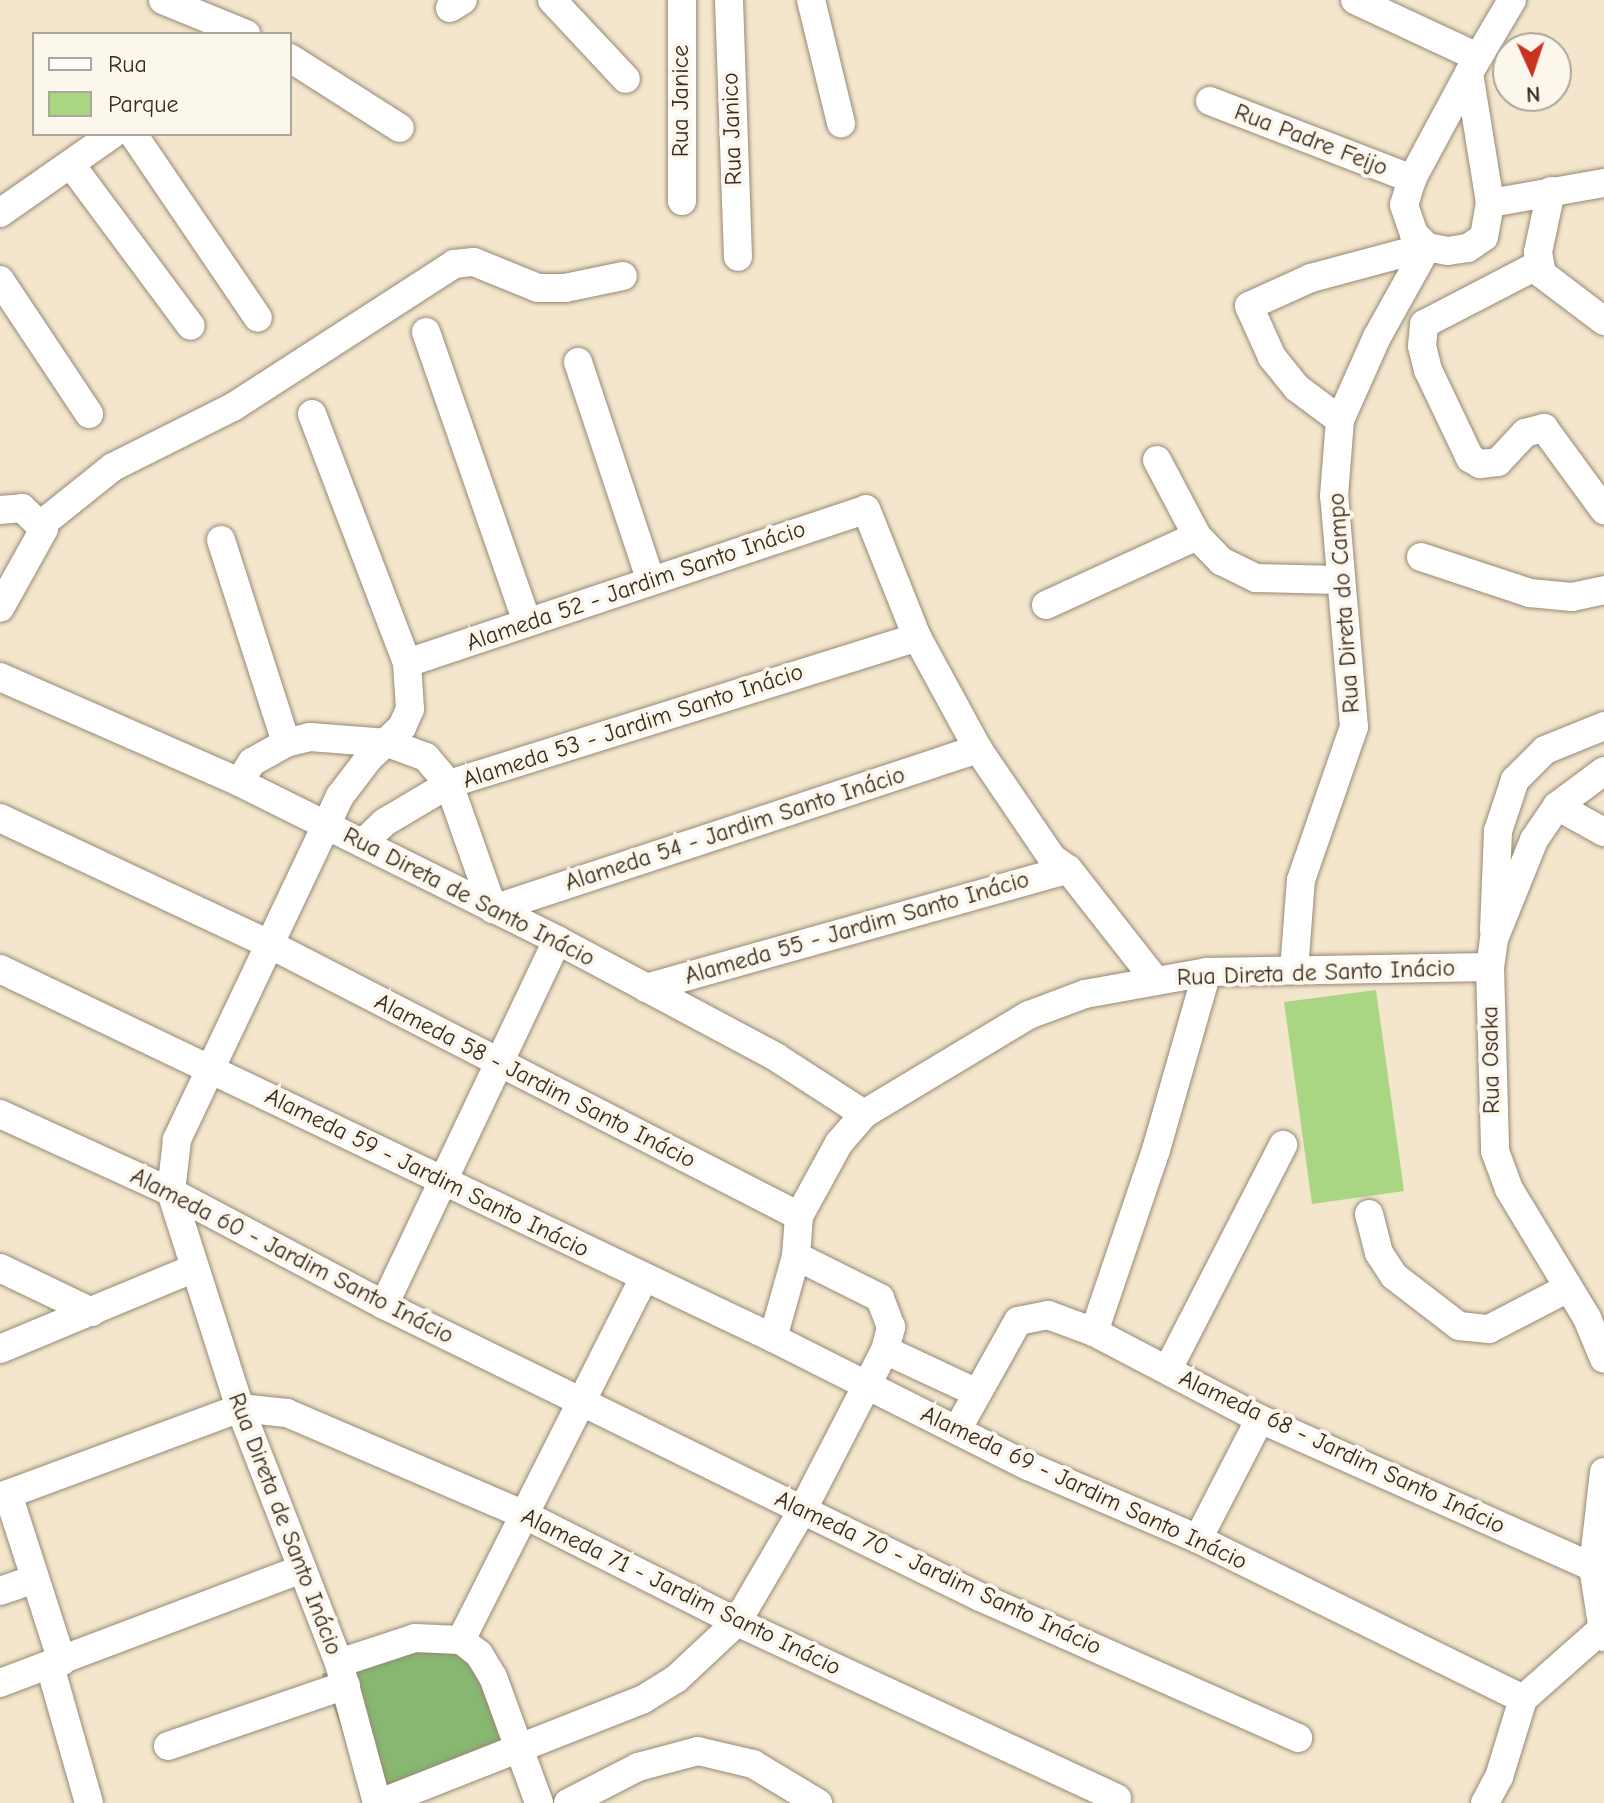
<!DOCTYPE html>
<meta charset="utf-8">
<style>
body{margin:0}
#map{position:relative;width:1604px;height:1803px;overflow:hidden;background:#f3e6cc;font-family:"Comic Neue",sans-serif}
div>[style]{position:absolute}
.green>*{inset:0;background:#aad683}
.forest>*{inset:0;background:#87b771}
.roads{filter:drop-shadow(0 0 2px #978875) drop-shadow(0 0 2px #978875)}
.minor>*{height:28px;margin:-14px;padding:0 14px;transform-origin:14px;border-radius:14px;background:#fff}
span{translate:-50% -50%;white-space:nowrap;text-align:center;line-height:1.15;-webkit-text-stroke:8px #fbf7ec;paint-order:stroke}
.street-label{font-size:24px;color:#3b2a1e}
.legend{position:absolute;left:32px;top:32px;width:260px;height:104px;box-sizing:border-box;background:#fbf7ec;border:2px solid #aea59a;margin:0;padding:10px 14px;list-style:none;font-size:24px;color:#3b2a1e}
.legend li{display:flex;align-items:center;gap:16px;height:40px}
.legend b{width:40px;border:2px solid #aea59a}
.north{position:absolute;left:1492px;top:32px;width:80px;height:80px;box-sizing:border-box;background:#fbf7ec;border:2px solid #aea59a;border-radius:50%;rotate:177deg;font-size:22px;font-weight:700;line-height:32px;text-align:center;color:#3b2a1e}
.north::after{content:'';display:block;margin:auto;width:28px;height:36px;background:#c8321e;clip-path:polygon(50% 0,100% 100%,50% 72%,0 100%)}
</style>
<div id="map">
<div class="green">
<div style="clip-path:polygon(1376px 990px,1404px 1191px,1312px 1204px,1284px 1002px)"></div>
</div>
<div class="forest">
<div style="clip-path:polygon(414px 1645px,459px 1648px,483px 1666px,516px 1754px,367px 1801px,322px 1674px)"></div>
</div>
<div class="roads">
<div class="minor">
<div style="left:163px;top:0;width:90px;rotate:22.3deg"></div>
<div style="left:552px;top:0;width:108px;rotate:46.9deg"></div>
<div style="left:682px;top:0;width:201px;rotate:90deg"></div>
<div style="left:729px;top:0;width:257px;rotate:88deg"></div>
<div style="left:811px;top:0;width:127px;rotate:76.3deg"></div>
<div style="left:1355px;top:0;width:135px;rotate:25deg"></div>
<div style="left:1512px;top:0;width:85px;rotate:120.5deg"></div>
<div style="left:1469px;top:73px;width:132px;rotate:80.8deg"></div>
<div style="left:1490px;top:203px;width:116px;rotate:-10deg"></div>
<div style="left:450px;top:8px;width:15px;rotate:-32deg"></div>
<div style="left:290px;top:58px;width:130px;rotate:32.5deg"></div>
<div style="left:1469px;top:73px;width:120px;rotate:118.3deg"></div>
<div style="left:1412px;top:179px;width:27px;rotate:107deg"></div>
<div style="left:1404px;top:205px;width:31px;rotate:71deg"></div>
<div style="left:1414px;top:234px;width:18px;rotate:45deg"></div>
<div style="left:1427px;top:247px;width:21px;rotate:11deg"></div>
<div style="left:1448px;top:251px;width:20px;rotate:-9deg"></div>
<div style="left:1468px;top:248px;width:19px;rotate:-35deg"></div>
<div style="left:1484px;top:237px;width:35px;rotate:-80deg"></div>
<div style="left:1210px;top:101px;width:217px;rotate:21.1deg"></div>
<div style="left:133px;top:134px;width:222px;rotate:55.8deg"></div>
<div style="left:72px;top:166px;width:199px;rotate:53.4deg"></div>
<div style="left:1551px;top:191px;width:62px;rotate:102deg"></div>
<div style="left:1538px;top:252px;width:22px;rotate:80deg"></div>
<div style="left:1542px;top:274px;width:78px;rotate:37.2deg"></div>
<div style="left:0;top:213px;width:138px;rotate:-35deg"></div>
<div style="left:1538px;top:265px;width:128px;rotate:152.6deg"></div>
<div style="left:1424px;top:324px;width:22px;rotate:95deg"></div>
<div style="left:1422px;top:346px;width:25px;rotate:76deg"></div>
<div style="left:1428px;top:370px;width:98px;rotate:64.5deg"></div>
<div style="left:1470px;top:458px;width:12px;rotate:31deg"></div>
<div style="left:1480px;top:464px;width:18px;rotate:-6deg"></div>
<div style="left:1498px;top:462px;width:40px;rotate:-47deg"></div>
<div style="left:1525px;top:433px;width:20px;rotate:-15deg"></div>
<div style="left:1544px;top:428px;width:102px;rotate:53.8deg"></div>
<div style="left:0;top:280px;width:161px;rotate:56.4deg"></div>
<div style="left:426px;top:332px;width:307px;rotate:70.8deg"></div>
<div style="left:578px;top:362px;width:228px;rotate:71.6deg"></div>
<div style="left:312px;top:414px;width:267px;rotate:69.1deg"></div>
<div style="left:407px;top:663px;width:46px;rotate:86.3deg"></div>
<div style="left:410px;top:709px;width:20px;rotate:114deg"></div>
<div style="left:402px;top:727px;width:45px;rotate:136.8deg"></div>
<div style="left:369px;top:758px;width:48px;rotate:127.3deg"></div>
<div style="left:340px;top:796px;width:381px;rotate:115.4deg"></div>
<div style="left:177px;top:1140px;width:52px;rotate:96.6deg"></div>
<div style="left:171px;top:1192px;width:227px;rotate:72.3deg"></div>
<div style="left:240px;top:1408px;width:274px;rotate:68.8deg"></div>
<div style="left:339px;top:1663px;width:145px;rotate:74.8deg"></div>
<div style="left:1340px;top:420px;width:54px;rotate:-143.3deg"></div>
<div style="left:1297px;top:388px;width:40px;rotate:-129deg"></div>
<div style="left:1272px;top:357px;width:56px;rotate:-114.3deg"></div>
<div style="left:1249px;top:306px;width:68px;rotate:-24.3deg"></div>
<div style="left:1311px;top:278px;width:120px;rotate:-15deg"></div>
<div style="left:1157px;top:460px;width:86px;rotate:62.2deg"></div>
<div style="left:1197px;top:536px;width:35px;rotate:46deg"></div>
<div style="left:1221px;top:561px;width:39px;rotate:26deg"></div>
<div style="left:1256px;top:578px;width:83px;rotate:1.4deg"></div>
<div style="left:0;top:510px;width:22px;rotate:-5deg"></div>
<div style="left:22px;top:508px;width:30px;rotate:44deg"></div>
<div style="left:44px;top:529px;width:90px;rotate:119.1deg"></div>
<div style="left:43px;top:523px;width:90px;rotate:-38.7deg"></div>
<div style="left:113px;top:467px;width:134px;rotate:-26.6deg"></div>
<div style="left:233px;top:407px;width:263px;rotate:-32.9deg"></div>
<div style="left:454px;top:264px;width:20px;rotate:-6deg"></div>
<div style="left:474px;top:262px;width:69px;rotate:22.1deg"></div>
<div style="left:538px;top:288px;width:27px"></div>
<div style="left:565px;top:288px;width:59px;rotate:-11.7deg"></div>
<div style="left:221px;top:540px;width:213px;rotate:72.2deg"></div>
<div style="left:1421px;top:557px;width:115px;rotate:18.3deg"></div>
<div style="left:1530px;top:593px;width:42px;rotate:5.4deg"></div>
<div style="left:1572px;top:597px;width:33px;rotate:-12deg"></div>
<div style="left:1046px;top:605px;width:166px;rotate:-24.6deg"></div>
<div style="left:407px;top:663px;width:484px;rotate:-18.5deg"></div>
<div style="left:866px;top:509px;width:138px;rotate:68.3deg"></div>
<div style="left:917px;top:637px;width:128px;rotate:61.4deg"></div>
<div style="left:978px;top:749px;width:132px;rotate:55.8deg"></div>
<div style="left:1052px;top:858px;width:19px;rotate:35deg"></div>
<div style="left:1068px;top:869px;width:141px;rotate:51.9deg"></div>
<div style="left:0;top:677px;width:261px;rotate:23.7deg"></div>
<div style="left:239px;top:782px;width:355px;rotate:26.4deg"></div>
<div style="left:557px;top:940px;width:248px;rotate:28.1deg"></div>
<div style="left:776px;top:1057px;width:105px;rotate:32.9deg"></div>
<div style="left:1604px;top:771px;width:59px;rotate:143.3deg"></div>
<div style="left:1557px;top:806px;width:41px;rotate:124.1deg"></div>
<div style="left:1534px;top:840px;width:107px;rotate:112deg"></div>
<div style="left:1494px;top:939px;width:28px;rotate:98deg"></div>
<div style="left:1490px;top:967px;width:184px;rotate:88.4deg"></div>
<div style="left:1495px;top:1151px;width:40px;rotate:69.8deg"></div>
<div style="left:1509px;top:1189px;width:151px;rotate:58.8deg"></div>
<div style="left:1587px;top:1318px;width:44px;rotate:67.5deg"></div>
<div style="left:239px;top:782px;width:24px;rotate:-57deg"></div>
<div style="left:252px;top:762px;width:39px;rotate:-29deg"></div>
<div style="left:286px;top:743px;width:25px;rotate:-14deg"></div>
<div style="left:310px;top:737px;width:78px;rotate:4.4deg"></div>
<div style="left:388px;top:743px;width:40px;rotate:20.2deg"></div>
<div style="left:426px;top:757px;width:35px;rotate:50deg"></div>
<div style="left:449px;top:784px;width:133px;rotate:70.6deg"></div>
<div style="left:493px;top:909px;width:511px;rotate:-18.26deg"></div>
<div style="left:1557px;top:806px;width:54px;rotate:29deg"></div>
<div style="left:0;top:818px;width:299px;rotate:25.1deg"></div>
<div style="left:271px;top:945px;width:593px;rotate:27.17deg"></div>
<div style="left:363px;top:843px;width:30px;rotate:-44deg"></div>
<div style="left:385px;top:822px;width:74px;rotate:-30.7deg"></div>
<div style="left:449px;top:784px;width:491px;rotate:-17.4deg"></div>
<div style="left:1494px;top:930px;width:99px;rotate:-87.7deg"></div>
<div style="left:1498px;top:831px;width:54px;rotate:-71.6deg"></div>
<div style="left:1515px;top:780px;width:42px;rotate:-45deg"></div>
<div style="left:1545px;top:750px;width:64px;rotate:-22.1deg"></div>
<div style="left:0;top:969px;width:857px;rotate:25.52deg"></div>
<div style="left:773px;top:1338px;width:285px;rotate:26.7deg"></div>
<div style="left:1028px;top:1466px;width:185px;rotate:23.2deg"></div>
<div style="left:1198px;top:1539px;width:362px;rotate:26.2deg"></div>
<div style="left:1294px;top:970px;width:90px;rotate:-85.6deg"></div>
<div style="left:1301px;top:880px;width:162px;rotate:-70.9deg"></div>
<div style="left:1354px;top:727px;width:232px;rotate:-94.9deg"></div>
<div style="left:1334px;top:496px;width:76px;rotate:-85.5deg"></div>
<div style="left:1340px;top:420px;width:91px;rotate:-66deg"></div>
<div style="left:1377px;top:337px;width:103px;rotate:-60.9deg"></div>
<div style="left:646px;top:988px;width:438px;rotate:-15.7deg"></div>
<div style="left:0;top:1114px;width:188px;rotate:24.5deg"></div>
<div style="left:171px;top:1192px;width:241px;rotate:27.9deg"></div>
<div style="left:384px;top:1305px;width:664px;rotate:26.1deg"></div>
<div style="left:980px;top:1597px;width:348px;rotate:23.9deg"></div>
<div style="left:1369px;top:1214px;width:40px;rotate:75.6deg"></div>
<div style="left:1379px;top:1253px;width:27px;rotate:57deg"></div>
<div style="left:1394px;top:1276px;width:82px;rotate:37.6deg"></div>
<div style="left:1459px;top:1326px;width:30px;rotate:6deg"></div>
<div style="left:1489px;top:1329px;width:89px;rotate:-27.4deg"></div>
<div style="left:0;top:1268px;width:102px;rotate:25.6deg"></div>
<div style="left:384px;top:1305px;width:404px;rotate:-64.6deg"></div>
<div style="left:1094px;top:1332px;width:187px;rotate:27.7deg"></div>
<div style="left:1260px;top:1419px;width:364px;rotate:24deg"></div>
<div style="left:773px;top:1338px;width:85px;rotate:-74.3deg"></div>
<div style="left:796px;top:1256px;width:40px;rotate:-85.7deg"></div>
<div style="left:799px;top:1216px;width:83px;rotate:-61.3deg"></div>
<div style="left:839px;top:1143px;width:38px;rotate:-49deg"></div>
<div style="left:864px;top:1114px;width:192px;rotate:-31deg"></div>
<div style="left:1029px;top:1015px;width:60px;rotate:-20.6deg"></div>
<div style="left:1085px;top:994px;width:124px;rotate:-10.2deg"></div>
<div style="left:1207px;top:972px;width:283px;rotate:-1deg"></div>
<div style="left:0;top:1349px;width:208px;rotate:-22.6deg"></div>
<div style="left:885px;top:1350px;width:99px;rotate:25deg"></div>
<div style="left:1168px;top:1369px;width:252px;rotate:-62.8deg"></div>
<div style="left:957px;top:1430px;width:125px;rotate:-60.8deg"></div>
<div style="left:1018px;top:1321px;width:31px;rotate:-11deg"></div>
<div style="left:1048px;top:1315px;width:49px;rotate:20.3deg"></div>
<div style="left:1094px;top:1332px;width:192px;rotate:-71.2deg"></div>
<div style="left:1156px;top:1150px;width:185px;rotate:-74deg"></div>
<div style="left:1604px;top:1472px;width:96px;rotate:96.6deg"></div>
<div style="left:1593px;top:1567px;width:71px;rotate:81.1deg"></div>
<div style="left:8px;top:1494px;width:176px;rotate:72.1deg"></div>
<div style="left:0;top:1497px;width:256px;rotate:-20.3deg"></div>
<div style="left:240px;top:1408px;width:47px;rotate:6.1deg"></div>
<div style="left:287px;top:1413px;width:261px;rotate:23.2deg"></div>
<div style="left:527px;top:1516px;width:235px;rotate:26.8deg"></div>
<div style="left:737px;top:1622px;width:419px;rotate:24.9deg"></div>
<div style="left:1198px;top:1539px;width:135px;rotate:-62.7deg"></div>
<div style="left:0;top:1591px;width:37px;rotate:-19deg"></div>
<div style="left:461px;top:1640px;width:406px;rotate:-63.2deg"></div>
<div style="left:339px;top:1663px;width:80px;rotate:-18.2deg"></div>
<div style="left:415px;top:1638px;width:46px;rotate:2.5deg"></div>
<div style="left:461px;top:1640px;width:23px;rotate:38deg"></div>
<div style="left:479px;top:1654px;width:27px;rotate:59deg"></div>
<div style="left:493px;top:1677px;width:134px;rotate:69.9deg"></div>
<div style="left:50px;top:1666px;width:142px;rotate:74.1deg"></div>
<div style="left:0;top:1683px;width:323px;rotate:-20.7deg"></div>
<div style="left:168px;top:1746px;width:188px;rotate:-18.9deg"></div>
<div style="left:380px;top:1803px;width:282px;rotate:-21.5deg"></div>
<div style="left:642px;top:1700px;width:40px;rotate:-32deg"></div>
<div style="left:676px;top:1679px;width:83px;rotate:-43.1deg"></div>
<div style="left:737px;top:1622px;width:131px;rotate:-59.7deg"></div>
<div style="left:803px;top:1509px;width:179px;rotate:-62.7deg"></div>
<div style="left:885px;top:1350px;width:24px;rotate:-75deg"></div>
<div style="left:891px;top:1327px;width:31px;rotate:-111deg"></div>
<div style="left:880px;top:1298px;width:94px;rotate:-153.4deg"></div>
<div style="left:568px;top:1803px;width:79px;rotate:-27.2deg"></div>
<div style="left:638px;top:1767px;width:62px;rotate:-14.9deg"></div>
<div style="left:698px;top:1751px;width:57px;rotate:13.3deg"></div>
<div style="left:753px;top:1764px;width:76px;rotate:31deg"></div>
<div style="left:1485px;top:1803px;width:30px;rotate:-62deg"></div>
<div style="left:1499px;top:1777px;width:82px;rotate:-72.9deg"></div>
<div style="left:1523px;top:1699px;width:104px;rotate:-41.5deg"></div>
</div>
</div>
<div class="street-label">
<span style="left:681px;top:101px;rotate:-90deg">Rua Janice</span>
<span style="left:732px;top:129px;rotate:-92deg">Rua Janico</span>
<span style="left:1311px;top:140px;rotate:21deg">Rua Padre Feijo</span>
<span style="left:636px;top:586px;rotate:-19deg">Alameda 52 - Jardim Santo Inácio</span>
<span style="left:1344px;top:603px;rotate:-94deg">Rua Direta do Campo</span>
<span style="left:633px;top:726px;rotate:-18deg">Alameda 53 - Jardim Santo Inácio</span>
<span style="left:735px;top:829px;rotate:-18deg">Alameda 54 - Jardim Santo Inácio</span>
<span style="left:469px;top:897px;rotate:27deg">Rua Direta de Santo Inácio</span>
<span style="left:857px;top:928px;rotate:-16deg">Alameda 55 - Jardim Santo Inácio</span>
<span style="left:1316px;top:973px;rotate:-2deg">Rua Direta de Santo Inácio</span>
<span style="left:1491px;top:1060px;rotate:-91deg">Rua Osaka</span>
<span style="left:535px;top:1081px;rotate:27deg">Alameda 58 - Jardim Santo Inácio</span>
<span style="left:427px;top:1173px;rotate:26deg">Alameda 59 - Jardim Santo Inácio</span>
<span style="left:292px;top:1256px;rotate:27deg">Alameda 60 - Jardim Santo Inácio</span>
<span style="left:1342px;top:1452px;rotate:25deg">Alameda 68 - Jardim Santo Inácio</span>
<span style="left:1084px;top:1488px;rotate:25deg">Alameda 69 - Jardim Santo Inácio</span>
<span style="left:285px;top:1524px;rotate:69deg">Rua Direta de Santo Inácio</span>
<span style="left:938px;top:1573px;rotate:25deg">Alameda 70 - Jardim Santo Inácio</span>
<span style="left:681px;top:1592px;rotate:26deg">Alameda 71 - Jardim Santo Inácio</span>
</div>
<ul class="legend">
<li><b style="height:10px;background:#fff"></b>Rua</li>
<li><b style="height:22px;background:#aad683"></b>Parque</li>
</ul>
<div class="north">N</div>
</div>
